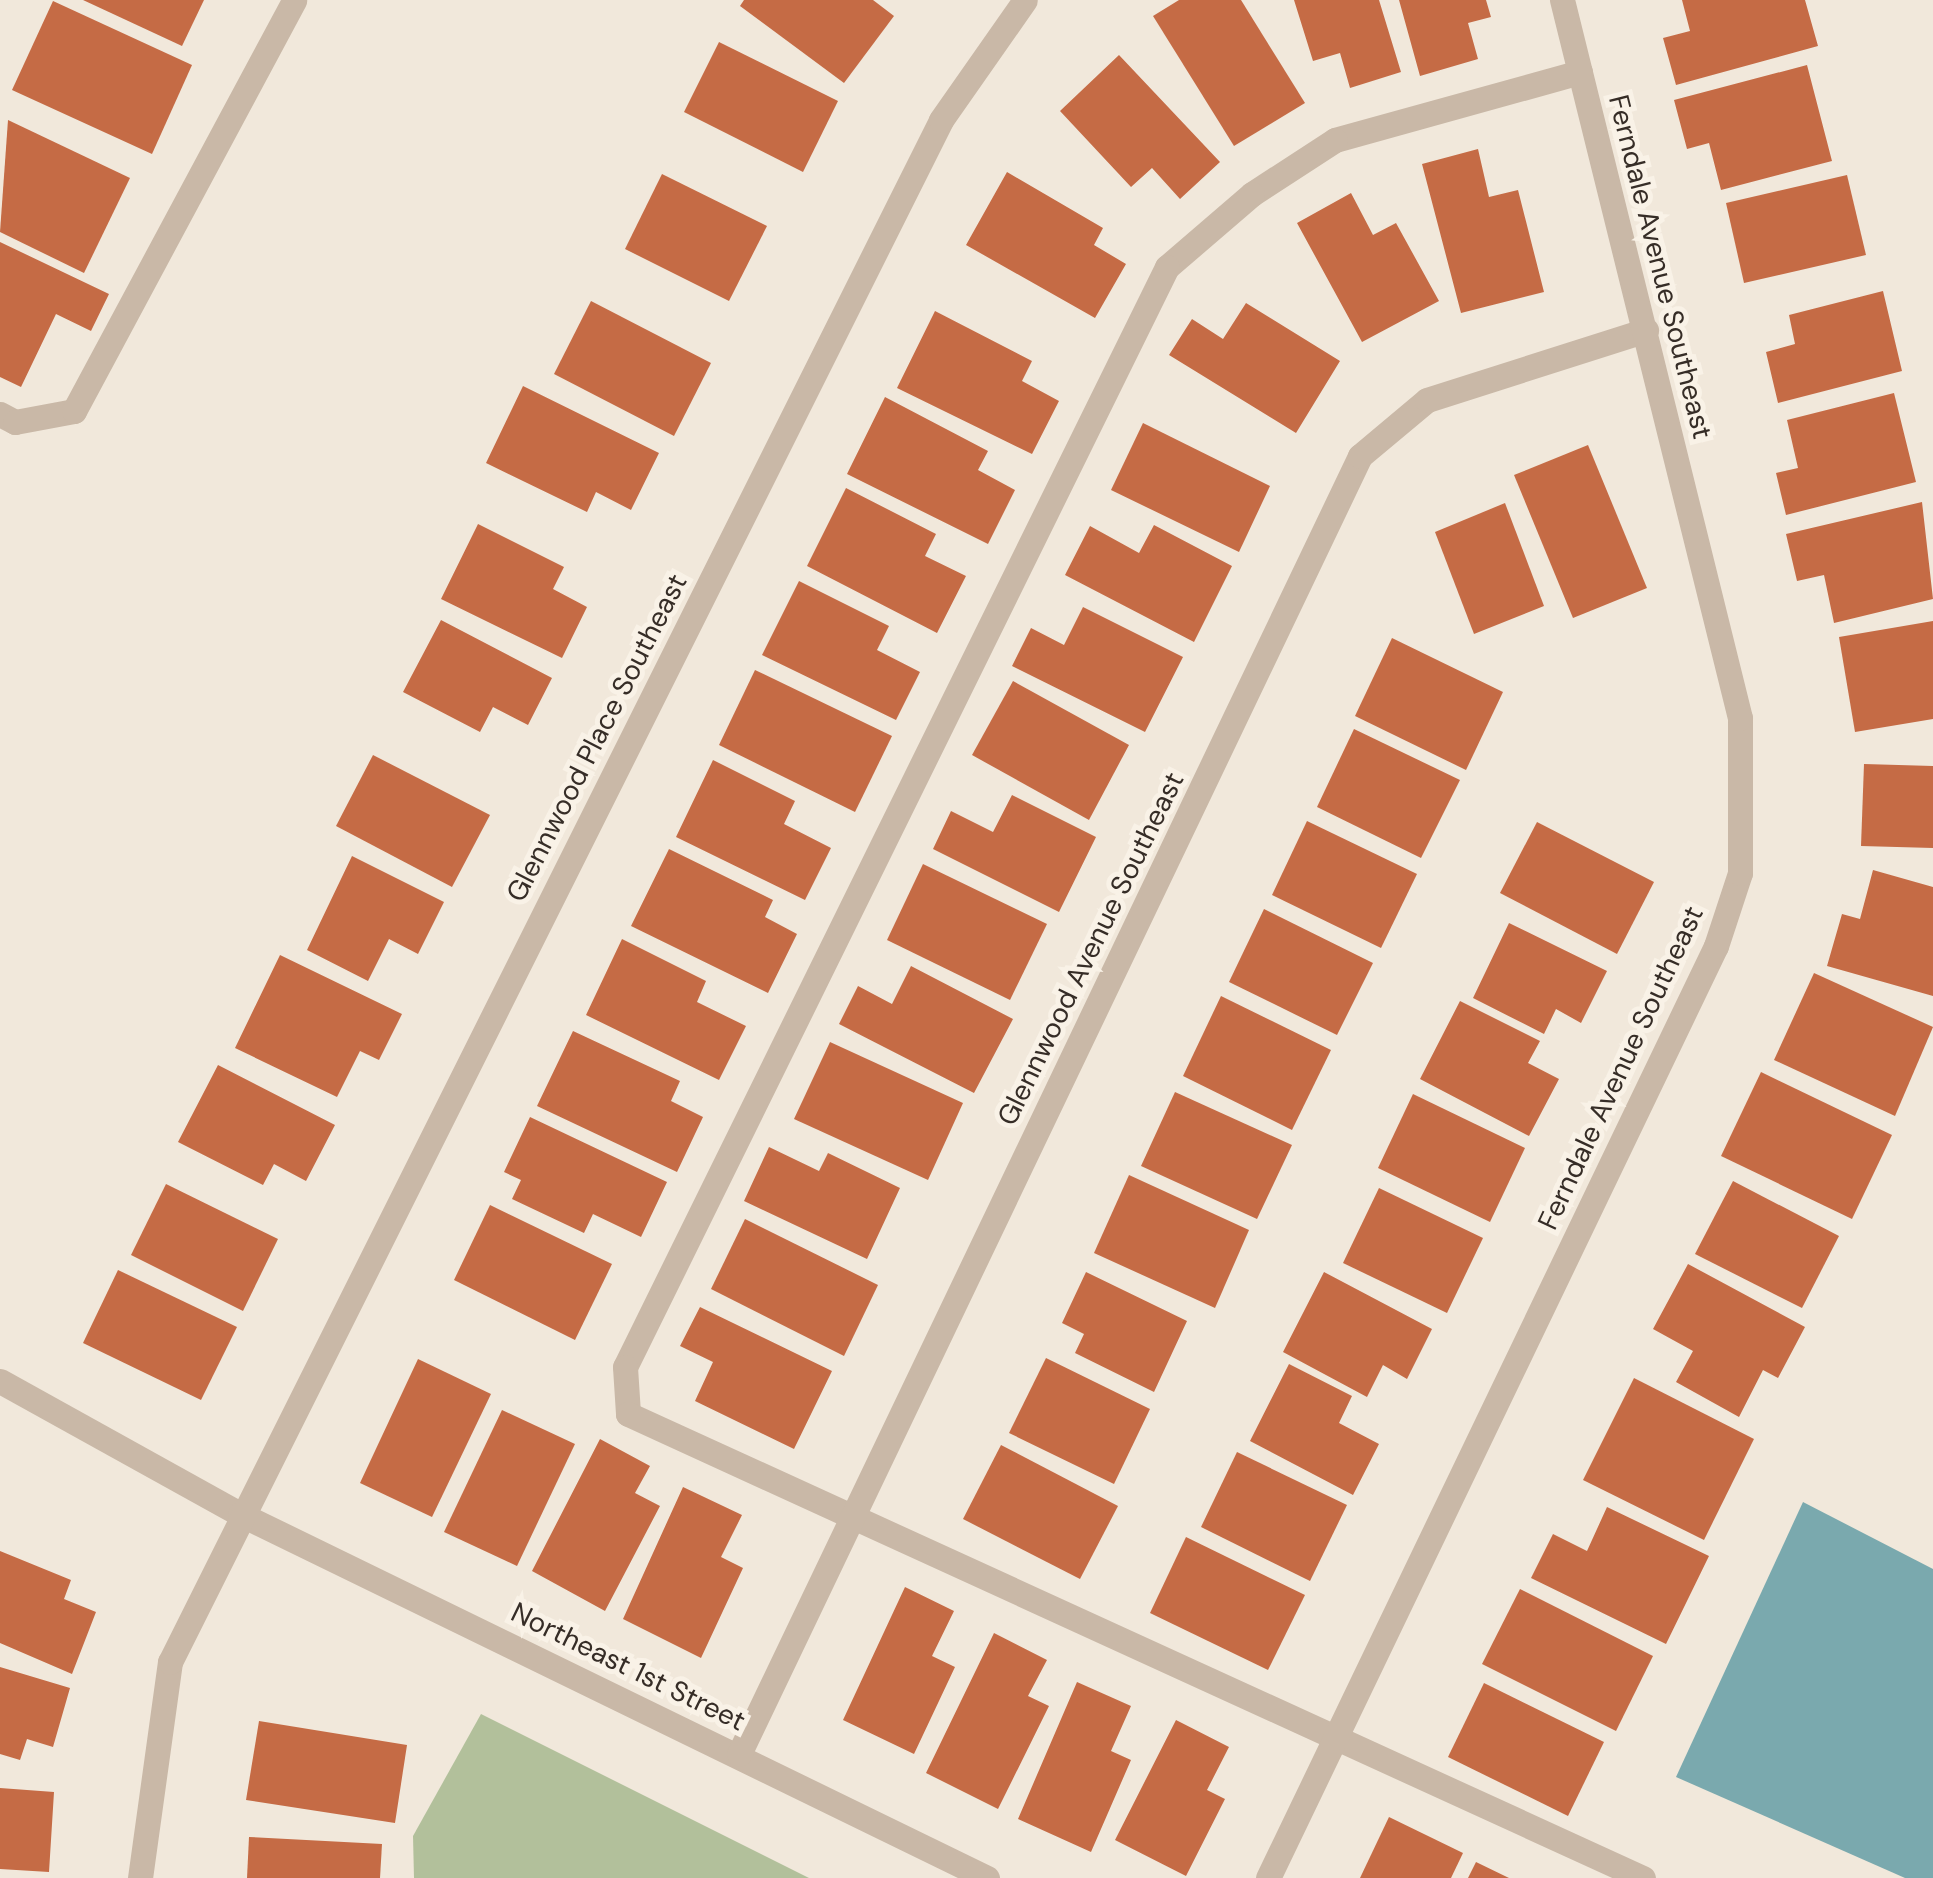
<!DOCTYPE html>
<style>
body{margin:0}
#map{position:relative;width:1933px;height:1878px;overflow:hidden;background:#f1e8db;font-family:"DM Sans",sans-serif}
div>[style]{position:absolute}
.green>*{inset:0;background:#b2c09b}
.water>*{inset:0;background:#7aa9ae}
.building>*{inset:0;background:#c56b45}
.service>*{height:25px;margin:-12.5px;padding:0 12.5px;transform-origin:12.5px;border-radius:12.5px;background:#c9b8a7}
.minor>*{height:25px;margin:-12.5px;padding:0 12.5px;transform-origin:12.5px;border-radius:12.5px;background:#c9b8a7}
span{translate:-50% -50%;white-space:nowrap;text-align:center;line-height:1.15;-webkit-text-stroke:10px #f9f2e7;paint-order:stroke}
.street-label{font-size:28px;color:#362d27}
</style>
<div id="map">
<div class="green">
<div style="clip-path:polygon(481px 1714px,809px 1878px,414px 1878px,413px 1836px)"></div>
</div>
<div class="water">
<div style="clip-path:polygon(1803px 1502px,1933px 1569px,1933px 1878px,1905px 1878px,1676px 1777px)"></div>
</div>
<div class="building">
<div style="clip-path:polygon(83px 0,204px 0,182px 46px)"></div>
<div style="clip-path:polygon(744px 0,873px 0,894px 16px,844px 83px,740px 6px)"></div>
<div style="clip-path:polygon(1179px 0,1241px 0,1305px 103px,1234px 146px,1153px 16px)"></div>
<div style="clip-path:polygon(1294px 0,1379px 0,1401px 72px,1350px 88px,1340px 53px,1313px 61px)"></div>
<div style="clip-path:polygon(1399px 0,1486px 0,1491px 17px,1468px 23px,1478px 59px,1420px 76px)"></div>
<div style="clip-path:polygon(1682px 0,1805px 0,1818px 46px,1676px 85px,1663px 38px,1690px 31px)"></div>
<div style="clip-path:polygon(53px 1px,192px 65px,152px 154px,12px 90px)"></div>
<div style="clip-path:polygon(719px 42px,838px 101px,803px 172px,684px 112px)"></div>
<div style="clip-path:polygon(1119px 55px,1220px 162px,1180px 199px,1152px 168px,1131px 187px,1060px 111px)"></div>
<div style="clip-path:polygon(1807px 65px,1832px 161px,1721px 190px,1709px 143px,1687px 149px,1674px 100px)"></div>
<div style="clip-path:polygon(8px 120px,130px 178px,84px 273px,0 232px)"></div>
<div style="clip-path:polygon(1478px 149px,1489px 197px,1518px 190px,1544px 292px,1461px 313px,1422px 164px)"></div>
<div style="clip-path:polygon(1007px 172px,1103px 228px,1094px 245px,1126px 264px,1095px 318px,966px 245px)"></div>
<div style="clip-path:polygon(662px 174px,767px 226px,729px 301px,625px 249px)"></div>
<div style="clip-path:polygon(1847px 175px,1866px 255px,1744px 283px,1726px 203px)"></div>
<div style="clip-path:polygon(1351px 193px,1373px 235px,1396px 223px,1439px 301px,1362px 342px,1297px 223px)"></div>
<div style="clip-path:polygon(0 242px,109px 294px,91px 331px,56px 314px,21px 387px,0 377px)"></div>
<div style="clip-path:polygon(1883px 291px,1902px 371px,1778px 403px,1766px 352px,1795px 344px,1789px 315px)"></div>
<div style="clip-path:polygon(591px 301px,711px 363px,674px 436px,554px 374px)"></div>
<div style="clip-path:polygon(1246px 303px,1340px 361px,1296px 433px,1169px 355px,1192px 319px,1223px 339px)"></div>
<div style="clip-path:polygon(935px 311px,1032px 361px,1022px 381px,1059px 401px,1032px 454px,897px 388px)"></div>
<div style="clip-path:polygon(523px 386px,659px 453px,631px 510px,596px 492px,587px 512px,486px 463px)"></div>
<div style="clip-path:polygon(1894px 393px,1916px 482px,1786px 515px,1776px 473px,1798px 468px,1787px 420px)"></div>
<div style="clip-path:polygon(885px 397px,988px 451px,978px 470px,1015px 490px,988px 544px,847px 474px)"></div>
<div style="clip-path:polygon(1143px 423px,1270px 486px,1239px 552px,1111px 490px)"></div>
<div style="clip-path:polygon(1588px 445px,1647px 588px,1573px 618px,1514px 475px)"></div>
<div style="clip-path:polygon(846px 488px,936px 534px,925px 556px,966px 576px,937px 633px,807px 566px)"></div>
<div style="clip-path:polygon(1922px 502px,1933px 599px,1834px 623px,1824px 575px,1797px 581px,1786px 534px)"></div>
<div style="clip-path:polygon(1505px 503px,1544px 606px,1474px 634px,1435px 532px)"></div>
<div style="clip-path:polygon(478px 524px,564px 567px,553px 589px,587px 607px,562px 658px,441px 599px)"></div>
<div style="clip-path:polygon(1154px 525px,1232px 566px,1194px 642px,1065px 575px,1090px 526px,1139px 553px)"></div>
<div style="clip-path:polygon(799px 581px,889px 626px,877px 650px,920px 672px,896px 720px,762px 655px)"></div>
<div style="clip-path:polygon(1083px 607px,1183px 657px,1145px 732px,1012px 666px,1031px 628px,1064px 645px)"></div>
<div style="clip-path:polygon(441px 620px,552px 678px,528px 725px,493px 707px,480px 732px,403px 692px)"></div>
<div style="clip-path:polygon(1933px 621px,1933px 719px,1855px 732px,1839px 637px)"></div>
<div style="clip-path:polygon(1392px 638px,1503px 692px,1466px 770px,1355px 716px)"></div>
<div style="clip-path:polygon(755px 670px,892px 736px,855px 812px,719px 745px)"></div>
<div style="clip-path:polygon(1013px 681px,1129px 745px,1089px 820px,972px 755px)"></div>
<div style="clip-path:polygon(1354px 729px,1460px 780px,1421px 858px,1317px 807px)"></div>
<div style="clip-path:polygon(373px 755px,490px 815px,452px 887px,336px 826px)"></div>
<div style="clip-path:polygon(713px 760px,795px 801px,784px 824px,831px 848px,805px 900px,676px 837px)"></div>
<div style="clip-path:polygon(1864px 764px,1933px 766px,1933px 848px,1861px 846px)"></div>
<div style="clip-path:polygon(1012px 795px,1096px 837px,1059px 912px,933px 849px,951px 811px,993px 832px)"></div>
<div style="clip-path:polygon(1307px 821px,1417px 874px,1381px 948px,1272px 895px)"></div>
<div style="clip-path:polygon(1537px 822px,1654px 882px,1617px 954px,1500px 893px)"></div>
<div style="clip-path:polygon(669px 849px,773px 900px,765px 917px,797px 934px,768px 993px,631px 926px)"></div>
<div style="clip-path:polygon(352px 856px,444px 902px,418px 954px,389px 939px,368px 981px,307px 950px)"></div>
<div style="clip-path:polygon(923px 864px,1047px 924px,1010px 1000px,887px 940px)"></div>
<div style="clip-path:polygon(1873px 870px,1933px 887px,1933px 996px,1827px 966px,1842px 914px,1860px 919px)"></div>
<div style="clip-path:polygon(1264px 909px,1373px 963px,1337px 1035px,1229px 982px)"></div>
<div style="clip-path:polygon(1509px 923px,1607px 971px,1581px 1023px,1556px 1009px,1544px 1034px,1473px 998px)"></div>
<div style="clip-path:polygon(622px 939px,706px 981px,697px 1002px,746px 1026px,719px 1080px,586px 1015px)"></div>
<div style="clip-path:polygon(280px 955px,402px 1014px,379px 1060px,360px 1051px,337px 1097px,235px 1048px)"></div>
<div style="clip-path:polygon(911px 966px,1013px 1019px,974px 1093px,839px 1024px,858px 986px,892px 1004px)"></div>
<div style="clip-path:polygon(1814px 973px,1933px 1027px,1895px 1116px,1774px 1060px)"></div>
<div style="clip-path:polygon(1221px 996px,1331px 1050px,1292px 1130px,1183px 1076px)"></div>
<div style="clip-path:polygon(1460px 1001px,1540px 1041px,1528px 1063px,1559px 1079px,1529px 1136px,1420px 1079px)"></div>
<div style="clip-path:polygon(573px 1031px,680px 1081px,671px 1101px,703px 1117px,677px 1172px,537px 1106px)"></div>
<div style="clip-path:polygon(830px 1042px,963px 1103px,928px 1180px,794px 1119px)"></div>
<div style="clip-path:polygon(218px 1065px,335px 1125px,306px 1181px,274px 1164px,263px 1185px,178px 1142px)"></div>
<div style="clip-path:polygon(1761px 1072px,1892px 1135px,1852px 1219px,1721px 1156px)"></div>
<div style="clip-path:polygon(1175px 1092px,1292px 1145px,1257px 1219px,1141px 1166px)"></div>
<div style="clip-path:polygon(1413px 1094px,1525px 1148px,1490px 1222px,1378px 1168px)"></div>
<div style="clip-path:polygon(530px 1117px,667px 1182px,641px 1237px,593px 1214px,584px 1233px,512px 1199px,521px 1180px,504px 1172px)"></div>
<div style="clip-path:polygon(769px 1147px,819px 1171px,828px 1153px,900px 1188px,867px 1259px,744px 1201px)"></div>
<div style="clip-path:polygon(1129px 1175px,1249px 1230px,1215px 1308px,1094px 1253px)"></div>
<div style="clip-path:polygon(1733px 1181px,1839px 1236px,1802px 1308px,1695px 1254px)"></div>
<div style="clip-path:polygon(166px 1184px,278px 1239px,243px 1311px,131px 1255px)"></div>
<div style="clip-path:polygon(1379px 1188px,1483px 1238px,1447px 1313px,1343px 1263px)"></div>
<div style="clip-path:polygon(490px 1205px,612px 1264px,575px 1340px,454px 1280px)"></div>
<div style="clip-path:polygon(745px 1219px,878px 1285px,844px 1356px,711px 1289px)"></div>
<div style="clip-path:polygon(1688px 1264px,1805px 1327px,1778px 1378px,1763px 1370px,1739px 1417px,1676px 1382px,1693px 1351px,1653px 1329px)"></div>
<div style="clip-path:polygon(118px 1270px,237px 1327px,201px 1400px,83px 1343px)"></div>
<div style="clip-path:polygon(1086px 1272px,1187px 1321px,1154px 1392px,1075px 1353px,1084px 1334px,1062px 1323px)"></div>
<div style="clip-path:polygon(1324px 1272px,1432px 1329px,1407px 1379px,1383px 1365px,1367px 1397px,1283px 1352px)"></div>
<div style="clip-path:polygon(700px 1307px,832px 1371px,794px 1449px,695px 1401px,713px 1362px,680px 1346px)"></div>
<div style="clip-path:polygon(1046px 1358px,1150px 1409px,1114px 1484px,1009px 1433px)"></div>
<div style="clip-path:polygon(418px 1359px,491px 1394px,432px 1517px,360px 1483px)"></div>
<div style="clip-path:polygon(1289px 1364px,1352px 1396px,1339px 1423px,1379px 1444px,1353px 1495px,1250px 1441px)"></div>
<div style="clip-path:polygon(1634px 1378px,1754px 1439px,1704px 1540px,1583px 1480px)"></div>
<div style="clip-path:polygon(502px 1410px,575px 1444px,517px 1566px,444px 1532px)"></div>
<div style="clip-path:polygon(600px 1439px,650px 1466px,635px 1493px,660px 1506px,605px 1611px,532px 1571px)"></div>
<div style="clip-path:polygon(1001px 1445px,1118px 1506px,1080px 1579px,963px 1519px)"></div>
<div style="clip-path:polygon(1237px 1452px,1347px 1505px,1310px 1581px,1201px 1527px)"></div>
<div style="clip-path:polygon(683px 1487px,742px 1515px,721px 1557px,743px 1568px,701px 1658px,623px 1619px)"></div>
<div style="clip-path:polygon(1607px 1507px,1709px 1556px,1666px 1644px,1531px 1578px,1553px 1534px,1587px 1551px)"></div>
<div style="clip-path:polygon(1186px 1537px,1305px 1595px,1268px 1670px,1150px 1613px)"></div>
<div style="clip-path:polygon(0 1551px,71px 1580px,64px 1599px,96px 1612px,72px 1674px,0 1643px)"></div>
<div style="clip-path:polygon(905px 1587px,954px 1611px,932px 1656px,955px 1667px,914px 1754px,843px 1720px)"></div>
<div style="clip-path:polygon(1520px 1589px,1653px 1656px,1616px 1731px,1482px 1664px)"></div>
<div style="clip-path:polygon(994px 1633px,1047px 1660px,1028px 1696px,1049px 1706px,998px 1809px,926px 1773px)"></div>
<div style="clip-path:polygon(0 1667px,70px 1688px,53px 1747px,27px 1739px,20px 1760px,0 1754px)"></div>
<div style="clip-path:polygon(1077px 1682px,1131px 1706px,1111px 1751px,1131px 1760px,1091px 1852px,1018px 1819px)"></div>
<div style="clip-path:polygon(1484px 1683px,1604px 1742px,1568px 1816px,1448px 1757px)"></div>
<div style="clip-path:polygon(1176px 1720px,1229px 1747px,1207px 1790px,1225px 1799px,1186px 1876px,1115px 1840px)"></div>
<div style="clip-path:polygon(259px 1721px,407px 1745px,395px 1823px,246px 1800px)"></div>
<div style="clip-path:polygon(0 1788px,54px 1792px,49px 1872px,0 1869px)"></div>
<div style="clip-path:polygon(1389px 1817px,1463px 1853px,1451px 1878px,1360px 1878px)"></div>
<div style="clip-path:polygon(249px 1837px,382px 1844px,380px 1878px,247px 1878px)"></div>
<div style="clip-path:polygon(1476px 1862px,1509px 1878px,1468px 1878px)"></div>
</div>
<div class="service">
<div style="left:1580px;top:72px;width:254px;rotate:164.5deg"></div>
<div style="left:1335px;top:140px;width:99px;rotate:147deg"></div>
<div style="left:1252px;top:194px;width:112px;rotate:139.3deg"></div>
<div style="left:1167px;top:267px;width:1226px;rotate:116.23deg"></div>
<div style="left:625px;top:1367px;width:47px;rotate:86.3deg"></div>
<div style="left:628px;top:1414px;width:1116px;rotate:24.57deg"></div>
<div style="left:0;top:414px;width:17px;rotate:28deg"></div>
<div style="left:15px;top:422px;width:60px;rotate:-10.6deg"></div>
<div style="left:74px;top:411px;width:466px;rotate:-61.8deg"></div>
</div>
<div class="minor">
<div style="left:0;top:1381px;width:274px;rotate:29deg"></div>
<div style="left:240px;top:1514px;width:831px;rotate:25.98deg"></div>
<div style="left:739px;top:1754px;width:1439px;rotate:-64.43deg"></div>
<div style="left:1360px;top:456px;width:87px;rotate:-39.9deg"></div>
<div style="left:1427px;top:400px;width:230px;rotate:-17.7deg"></div>
<div style="left:140px;top:1878px;width:218px;rotate:-82.1deg"></div>
<div style="left:170px;top:1662px;width:1724px;rotate:-63.43deg"></div>
<div style="left:941px;top:120px;width:146px;rotate:-55deg"></div>
<div style="left:1268px;top:1878px;width:1034px;rotate:-64.33deg"></div>
<div style="left:1716px;top:946px;width:77px;rotate:-71.8deg"></div>
<div style="left:1740px;top:873px;width:155px;rotate:-90deg"></div>
<div style="left:1740px;top:718px;width:740px;rotate:-103.92deg"></div>
</div>
<div class="street-label">
<span style="left:1660px;top:267px;rotate:76deg">Ferndale Avenue Southeast</span>
<span style="left:597px;top:738px;rotate:-63deg">Glennwood Place Southeast</span>
<span style="left:1091px;top:949px;rotate:-64deg">Glennwood Avenue Southeast</span>
<span style="left:1621px;top:1068px;rotate:-65deg">Ferndale Avenue Southeast</span>
<span style="left:628px;top:1667px;rotate:26deg">Northeast 1st Street</span>
</div>
</div>
